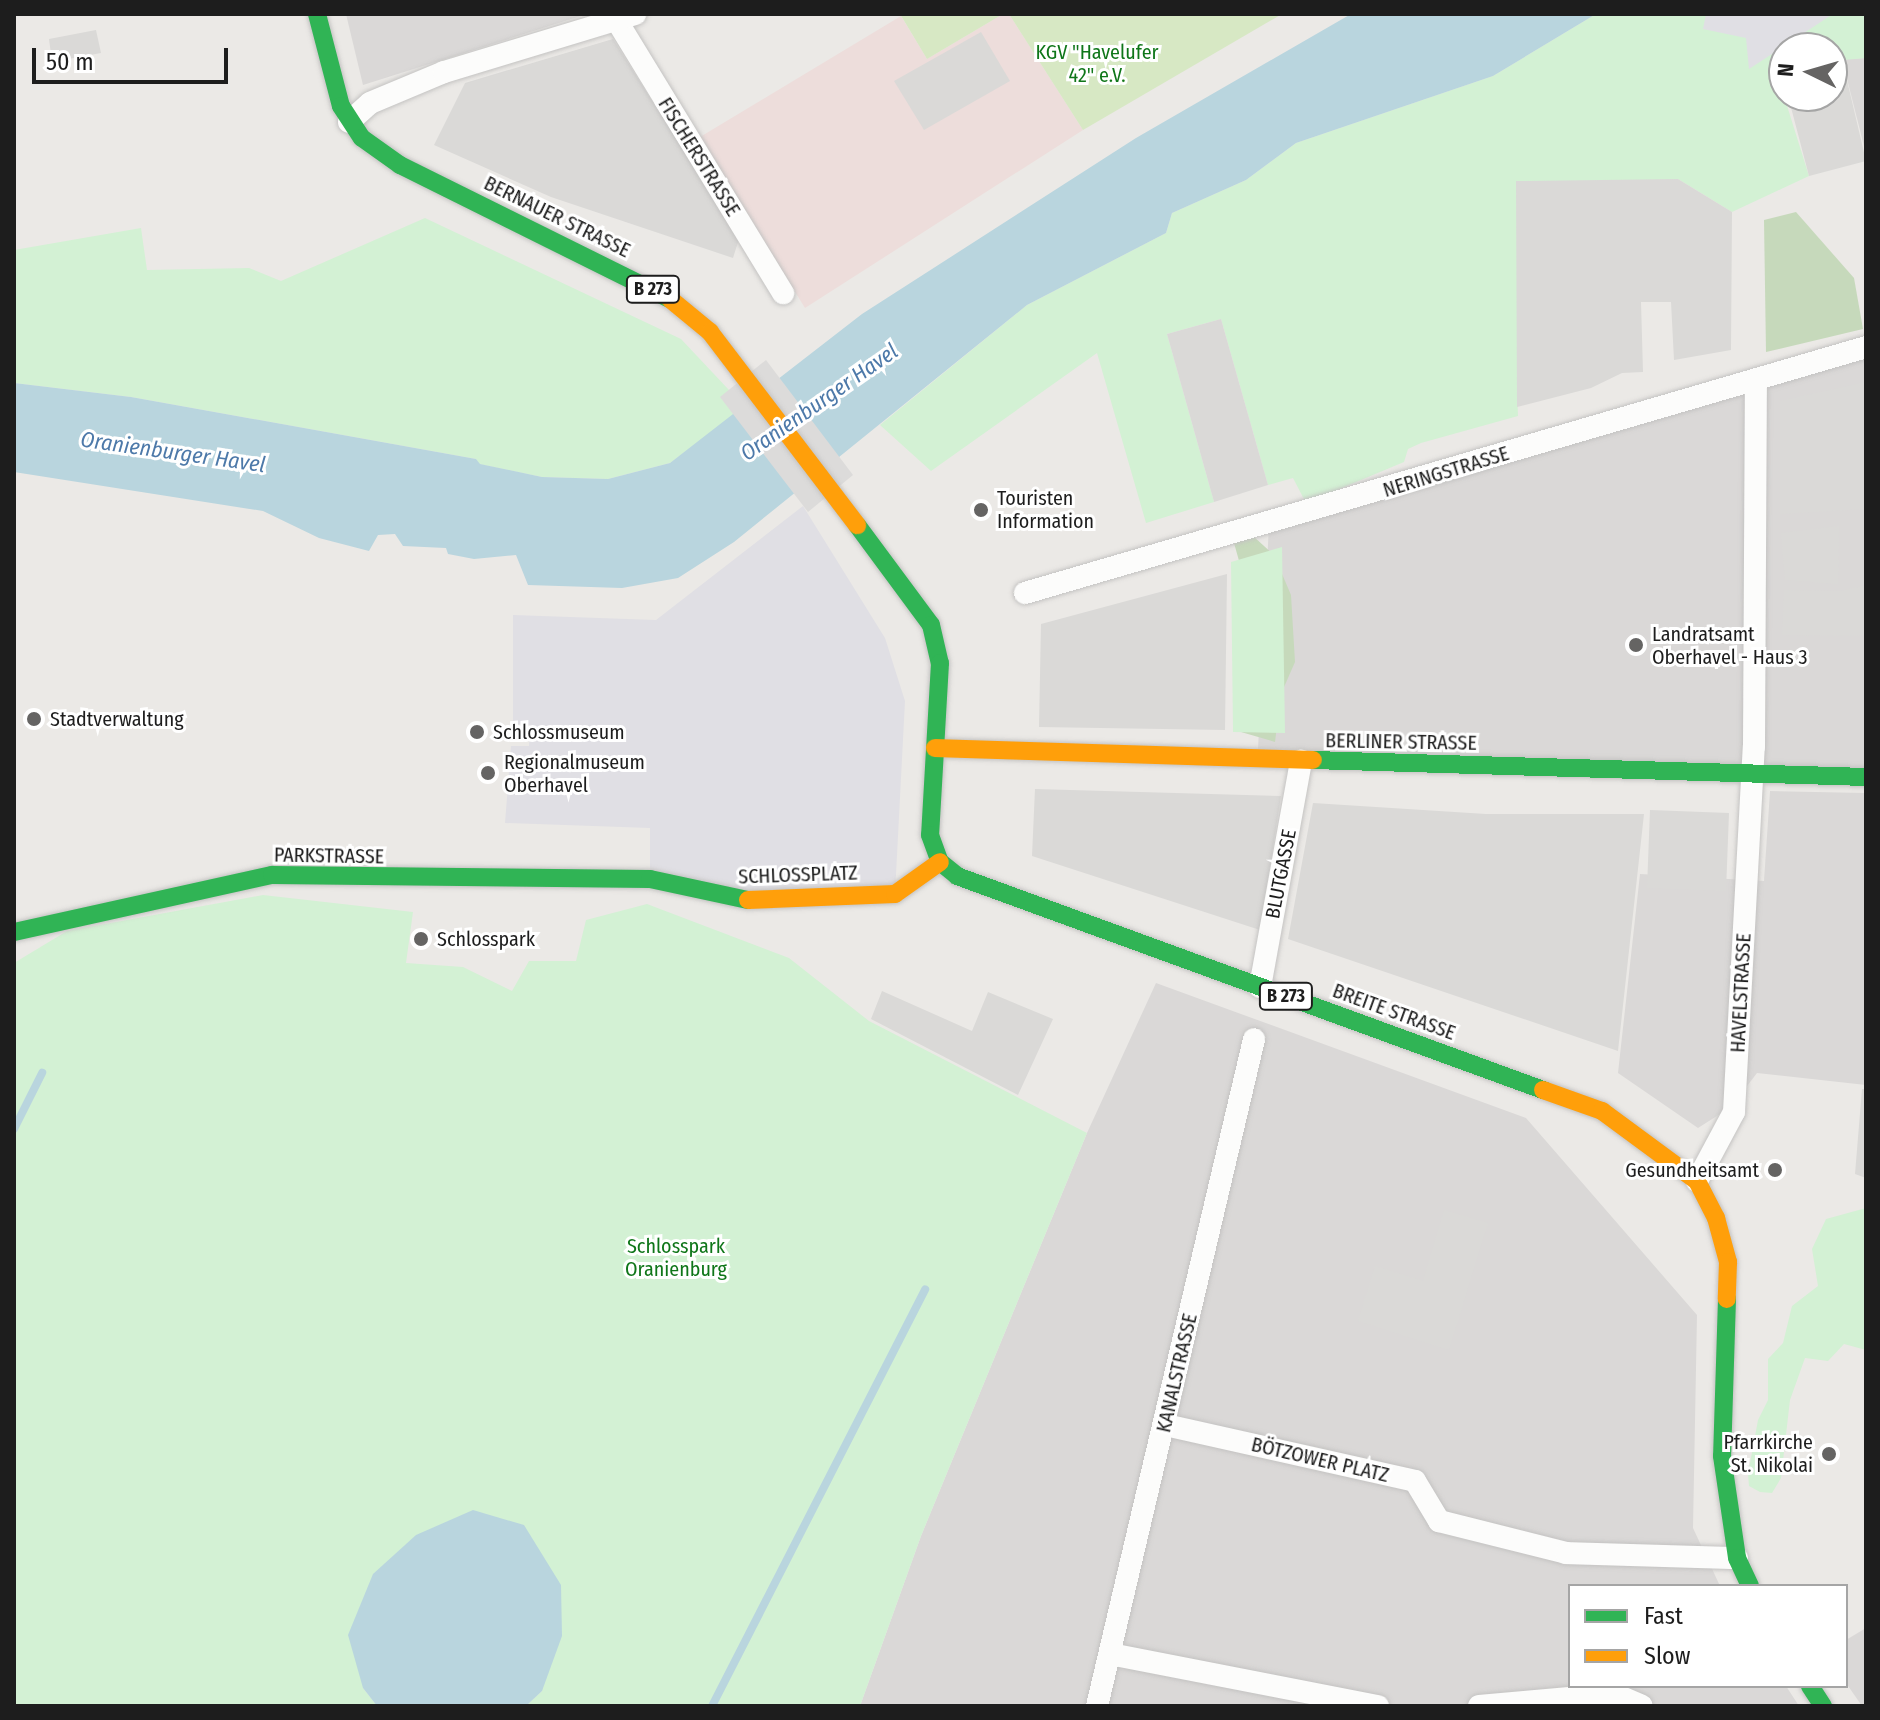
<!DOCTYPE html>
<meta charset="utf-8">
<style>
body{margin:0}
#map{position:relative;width:1880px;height:1720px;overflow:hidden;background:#ebe9e6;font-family:"Fira Sans Condensed",sans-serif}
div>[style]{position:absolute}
.residential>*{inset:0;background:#dad8d7}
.commercial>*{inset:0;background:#eddddb}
.grass>*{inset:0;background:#d7e8c4}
.forest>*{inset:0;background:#c6d9bb}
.park>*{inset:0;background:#d3f1d4}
.parking>*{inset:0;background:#dad9d7}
.plaza>*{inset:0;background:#e0dfe4}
.water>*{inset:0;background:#b9d5de}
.pier>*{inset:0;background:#dcdbda}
.stream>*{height:8px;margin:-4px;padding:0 4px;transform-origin:4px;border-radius:4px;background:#b9d5de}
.roads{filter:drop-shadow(0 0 2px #c4c3c2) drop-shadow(0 0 2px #c4c3c2)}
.street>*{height:22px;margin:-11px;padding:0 11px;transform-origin:11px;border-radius:11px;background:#fcfcfb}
.fast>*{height:18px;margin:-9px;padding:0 9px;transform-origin:9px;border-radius:9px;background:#30b455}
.slow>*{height:18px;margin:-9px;padding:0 9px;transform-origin:9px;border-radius:9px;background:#ff9f0a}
.dots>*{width:22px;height:22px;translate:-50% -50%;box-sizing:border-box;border:4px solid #fff;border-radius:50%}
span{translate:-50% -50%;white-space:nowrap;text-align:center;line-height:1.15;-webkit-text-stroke:6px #fff;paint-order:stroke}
.shield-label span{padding:2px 6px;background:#fff;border:2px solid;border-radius:6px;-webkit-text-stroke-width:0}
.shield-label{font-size:18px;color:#1d1d1d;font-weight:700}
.park-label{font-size:20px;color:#0f7619}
.street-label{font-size:20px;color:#1d1d1d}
.poi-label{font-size:20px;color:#1d1d1d}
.left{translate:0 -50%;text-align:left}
.right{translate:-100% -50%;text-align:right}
.water-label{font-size:22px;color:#4d79a9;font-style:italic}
.frame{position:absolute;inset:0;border:16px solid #1d1d1d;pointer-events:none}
.legend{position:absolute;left:1568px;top:1584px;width:280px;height:104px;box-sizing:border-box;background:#fff;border:2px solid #a5a5a5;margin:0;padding:10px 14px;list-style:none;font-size:24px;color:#1d1d1d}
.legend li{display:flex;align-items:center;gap:16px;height:40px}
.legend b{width:40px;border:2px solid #a5a5a5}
.north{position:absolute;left:1768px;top:32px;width:80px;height:80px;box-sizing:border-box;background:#fff;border:2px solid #a5a5a5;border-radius:50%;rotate:275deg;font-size:22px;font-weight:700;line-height:32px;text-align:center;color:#1d1d1d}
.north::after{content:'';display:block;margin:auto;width:28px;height:36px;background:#656463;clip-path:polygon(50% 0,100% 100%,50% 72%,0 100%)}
.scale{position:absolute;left:32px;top:48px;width:196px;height:36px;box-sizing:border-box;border:4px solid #1d1d1d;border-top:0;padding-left:10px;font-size:24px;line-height:28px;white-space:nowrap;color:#1d1d1d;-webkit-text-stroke:6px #fff;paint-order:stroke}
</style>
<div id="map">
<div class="residential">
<div style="clip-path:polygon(346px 14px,587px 14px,363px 85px)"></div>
<div style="clip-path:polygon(1866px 58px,1866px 154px,1842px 59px)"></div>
<div style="clip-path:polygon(1866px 347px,1866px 777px,1258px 749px,1269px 524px)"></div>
<div style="clip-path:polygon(1770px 791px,1866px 793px,1866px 1085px,1757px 1073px,1731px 1107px,1698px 1128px,1618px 1073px,1640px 874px,1764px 881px)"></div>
<div style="clip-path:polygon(1156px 983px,1526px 1118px,1697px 1315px,1693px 1528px,1720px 1586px,1570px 1586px,1570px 1686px,1786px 1686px,1799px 1706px,860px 1706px,921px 1536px,1087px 1133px)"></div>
<div style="clip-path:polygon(1866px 1628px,1866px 1706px,1862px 1706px,1846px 1683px,1846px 1640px)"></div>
</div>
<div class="commercial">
<div style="clip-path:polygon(1003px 14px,1009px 14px,1083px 130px,805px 308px,700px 137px,901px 16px,927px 59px)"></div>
</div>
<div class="grass">
<div style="clip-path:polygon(900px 14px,1003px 14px,927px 59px)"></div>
<div style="clip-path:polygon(1009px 14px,1282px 14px,1083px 130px)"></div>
</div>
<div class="forest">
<div style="clip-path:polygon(1796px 212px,1854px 278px,1863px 329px,1766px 352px,1764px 220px)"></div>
<div style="clip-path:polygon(1253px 536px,1274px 555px,1291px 595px,1295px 662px,1281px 694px,1275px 742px,1241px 732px,1233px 719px,1243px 575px,1234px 543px)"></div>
</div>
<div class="park">
<div style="clip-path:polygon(1596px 14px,1866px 14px,1866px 58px,1832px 61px,1832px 48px,1784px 48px,1784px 96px,1809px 176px,1732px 212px,1678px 179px,1517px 389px,1518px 416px,1421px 443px,1408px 449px,1404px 462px,1306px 503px,1293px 478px,1268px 485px,1221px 319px,1167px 334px,1214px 502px,1146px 523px,1097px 353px,931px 471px,880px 425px,1027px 305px,1166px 233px,1172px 213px,1246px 180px,1296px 143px,1493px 76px)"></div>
<div style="clip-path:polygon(425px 218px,681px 339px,745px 407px,670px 463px,608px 479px,542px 477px,479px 464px,476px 459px,131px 397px,14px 383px,14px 250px,141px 228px,147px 270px,249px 268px,281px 281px)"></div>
<div style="clip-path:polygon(1282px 547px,1285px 733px,1233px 732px,1231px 562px)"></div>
<div style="clip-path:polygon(263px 895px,413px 912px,406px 963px,463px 967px,512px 991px,529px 961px,576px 961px,586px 920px,647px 904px,789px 958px,869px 1021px,1087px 1133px,921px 1536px,860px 1706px,526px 1706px,542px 1691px,363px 1688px,377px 1706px,14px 1706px,14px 963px,67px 931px)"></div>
<div style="clip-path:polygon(1866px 1208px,1866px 1350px,1844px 1344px,1828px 1361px,1805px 1358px,1790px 1400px,1781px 1478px,1772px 1493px,1760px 1492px,1749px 1486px,1748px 1474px,1758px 1420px,1768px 1400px,1768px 1359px,1783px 1343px,1792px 1306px,1818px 1286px,1812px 1249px,1826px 1219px)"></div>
</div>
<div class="parking">
<div style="clip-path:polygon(96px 30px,101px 53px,52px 62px,49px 39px)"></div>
<div style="clip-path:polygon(981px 32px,1010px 81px,924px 130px,894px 81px)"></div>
<div style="clip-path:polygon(613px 39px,739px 239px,733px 258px,551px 197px,434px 145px,465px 83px)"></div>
<div style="clip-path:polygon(1842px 59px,1866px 161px,1809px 176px,1788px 96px,1832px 96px,1832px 61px)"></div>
<div style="clip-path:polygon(1678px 179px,1732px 212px,1731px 350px,1674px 360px,1671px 302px,1641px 302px,1643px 372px,1622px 373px,1591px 388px,1517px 407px,1516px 181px)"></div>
<div style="clip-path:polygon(1221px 319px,1268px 485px,1214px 502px,1167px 334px)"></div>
<div style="clip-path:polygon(1866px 382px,1866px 509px,1780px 514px,1780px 401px)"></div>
<div style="clip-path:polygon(1839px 526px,1838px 584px,1785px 580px,1781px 533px)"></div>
<div style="clip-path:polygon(1227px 574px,1225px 730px,1039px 727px,1041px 624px)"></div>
<div style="clip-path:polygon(1866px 585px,1866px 636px,1782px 635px,1784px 590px,1841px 591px)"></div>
<div style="clip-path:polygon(1035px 789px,1281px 796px,1260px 930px,1032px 856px)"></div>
<div style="clip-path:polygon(1313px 803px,1486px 814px,1644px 814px,1618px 1051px,1288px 939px)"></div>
<div style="clip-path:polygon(1650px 810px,1729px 813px,1726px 891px,1647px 888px)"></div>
<div style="clip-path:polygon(882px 991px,972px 1031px,988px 992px,1053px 1019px,1018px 1095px,871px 1019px)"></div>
<div style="clip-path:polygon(1862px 1089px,1866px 1089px,1866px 1178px,1855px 1174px)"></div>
<div style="clip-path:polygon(1444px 1210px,1488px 1223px,1449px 1350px,1358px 1321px,1375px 1266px,1423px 1281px)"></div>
</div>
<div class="plaza">
<div style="clip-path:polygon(1706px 14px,1833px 14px,1749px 69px,1746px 38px,1703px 29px)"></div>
<div style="clip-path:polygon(803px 506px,885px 638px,905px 701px,895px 894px,804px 900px,650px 879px,650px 828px,505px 823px,511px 746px,529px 746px,530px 725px,513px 724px,513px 615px,656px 620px)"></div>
</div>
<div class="water">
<div style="clip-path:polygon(1351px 14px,1596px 14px,1493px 76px,1296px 143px,1246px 180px,1172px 213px,1166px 233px,1027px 305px,734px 542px,678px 578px,622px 588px,528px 585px,516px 555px,474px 559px,448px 554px,446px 548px,403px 546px,395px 534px,378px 535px,369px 551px,319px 538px,263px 511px,14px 472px,14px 383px,131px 397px,476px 459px,480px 464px,542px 477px,608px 479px,670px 463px,862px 314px,1136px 138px)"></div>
<div style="clip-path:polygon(473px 1510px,524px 1525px,561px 1585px,562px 1636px,542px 1691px,526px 1706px,377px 1706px,363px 1688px,348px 1635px,373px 1574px,416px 1535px)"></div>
</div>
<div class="pier">
<div style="clip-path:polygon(766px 360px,853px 475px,808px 512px,720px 397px)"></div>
</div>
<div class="stream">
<div style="left:14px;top:1129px;width:63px;rotate:-63.4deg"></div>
<div style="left:712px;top:1706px;width:468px;rotate:-62.9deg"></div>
</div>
<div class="roads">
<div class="street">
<div style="left:617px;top:21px;width:319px;rotate:58.6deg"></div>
<div style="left:349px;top:122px;width:28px;rotate:-42deg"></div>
<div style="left:370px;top:103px;width:80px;rotate:-22.7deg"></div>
<div style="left:444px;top:72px;width:200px;rotate:-16.9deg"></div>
<div style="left:1025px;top:593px;width:876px;rotate:-16.3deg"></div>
<div style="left:1260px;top:987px;width:230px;rotate:-79.7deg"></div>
<div style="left:1697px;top:1181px;width:78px;rotate:-61.8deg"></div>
<div style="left:1734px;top:1112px;width:366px;rotate:-86.9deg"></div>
<div style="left:1754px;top:747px;width:365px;rotate:-89.7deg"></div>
<div style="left:1165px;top:1425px;width:256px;rotate:12.6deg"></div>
<div style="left:1415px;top:1481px;width:47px;rotate:59deg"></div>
<div style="left:1439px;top:1521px;width:131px;rotate:14.1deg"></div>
<div style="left:1566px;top:1553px;width:171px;rotate:1.7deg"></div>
<div style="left:1110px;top:1654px;width:273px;rotate:11deg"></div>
<div style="left:1097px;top:1706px;width:685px;rotate:-76.75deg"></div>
<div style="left:1479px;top:1706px;width:136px;rotate:-5.1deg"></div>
<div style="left:1614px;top:1694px;width:30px;rotate:23deg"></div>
</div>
<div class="fast">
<div style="left:317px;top:14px;width:95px;rotate:75.4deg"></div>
<div style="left:341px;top:106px;width:38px;rotate:57deg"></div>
<div style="left:362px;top:138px;width:47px;rotate:35.4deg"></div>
<div style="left:400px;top:165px;width:301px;rotate:26.4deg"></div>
<div style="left:857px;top:525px;width:124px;rotate:53.5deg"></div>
<div style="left:931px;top:625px;width:39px;rotate:77deg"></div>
<div style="left:940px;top:663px;width:172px;rotate:93.3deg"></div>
<div style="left:930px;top:835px;width:29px;rotate:70deg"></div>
<div style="left:940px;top:862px;width:22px;rotate:39deg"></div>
<div style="left:957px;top:876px;width:624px;rotate:20.06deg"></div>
<div style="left:1313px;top:760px;width:553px;rotate:1.76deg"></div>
<div style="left:14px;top:932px;width:264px;rotate:-12.5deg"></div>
<div style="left:272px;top:875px;width:378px;rotate:0.6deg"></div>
<div style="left:650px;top:879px;width:100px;rotate:12.1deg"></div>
<div style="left:1727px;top:1299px;width:157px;rotate:91.8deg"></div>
<div style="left:1722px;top:1456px;width:103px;rotate:81.6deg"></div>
<div style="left:1737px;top:1558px;width:31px;rotate:65deg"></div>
<div style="left:1810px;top:1686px;width:24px;rotate:57deg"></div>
</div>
<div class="slow">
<div style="left:670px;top:299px;width:52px;rotate:39.5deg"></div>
<div style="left:710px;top:332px;width:243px;rotate:52.7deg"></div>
<div style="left:935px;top:748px;width:378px;rotate:1.8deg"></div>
<div style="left:748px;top:900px;width:147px;rotate:-2.3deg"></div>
<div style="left:895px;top:894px;width:55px;rotate:-35.4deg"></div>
<div style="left:1543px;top:1090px;width:63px;rotate:19.6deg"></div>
<div style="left:1602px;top:1111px;width:118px;rotate:36.4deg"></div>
<div style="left:1697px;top:1181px;width:42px;rotate:62.8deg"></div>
<div style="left:1716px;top:1218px;width:46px;rotate:74.7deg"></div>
<div style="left:1728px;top:1262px;width:37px;rotate:92deg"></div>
</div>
</div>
<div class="dots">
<div style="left:981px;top:510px;background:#656463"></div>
<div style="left:1636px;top:645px;background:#656463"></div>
<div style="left:34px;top:719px;background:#656463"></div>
<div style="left:477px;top:732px;background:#656463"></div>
<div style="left:488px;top:773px;background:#656463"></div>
<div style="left:421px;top:939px;background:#656463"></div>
<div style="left:1775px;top:1170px;background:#656463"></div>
<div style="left:1829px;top:1454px;background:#656463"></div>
</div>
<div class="shield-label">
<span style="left:653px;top:289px">B 273</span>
<span style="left:1286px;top:996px">B 273</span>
</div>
<div class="park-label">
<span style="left:1097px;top:64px">KGV "Havelufer<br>42" e.V.</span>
<span style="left:676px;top:1258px">Schlosspark<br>Oranienburg</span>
</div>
<div class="street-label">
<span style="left:699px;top:157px;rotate:58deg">FISCHERSTRASSE</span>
<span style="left:557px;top:217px;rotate:26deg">BERNAUER STRASSE</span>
<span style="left:1446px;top:472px;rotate:-17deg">NERINGSTRASSE</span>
<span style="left:1401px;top:742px;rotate:1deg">BERLINER STRASSE</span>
<span style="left:329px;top:856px;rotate:1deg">PARKSTRASSE</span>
<span style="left:1281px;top:874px;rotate:-79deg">BLUTGASSE</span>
<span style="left:798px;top:875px;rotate:-2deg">SCHLOSSPLATZ</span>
<span style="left:1741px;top:993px;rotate:-87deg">HAVELSTRASSE</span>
<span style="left:1394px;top:1012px;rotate:20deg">BREITE STRASSE</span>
<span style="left:1177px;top:1373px;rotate:-77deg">KANALSTRASSE</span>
<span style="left:1320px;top:1460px;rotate:13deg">BÖTZOWER PLATZ</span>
</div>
<div class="poi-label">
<span class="left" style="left:997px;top:510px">Touristen<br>Information</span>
<span class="left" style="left:1652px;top:646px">Landratsamt<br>Oberhavel - Haus 3</span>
<span class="left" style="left:50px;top:719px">Stadtverwaltung</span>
<span class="left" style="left:493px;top:732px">Schlossmuseum</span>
<span class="left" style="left:504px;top:774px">Regionalmuseum<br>Oberhavel</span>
<span class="left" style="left:437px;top:939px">Schlosspark</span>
<span class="right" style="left:1759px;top:1170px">Gesundheitsamt</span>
<span class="right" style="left:1813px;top:1454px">Pfarrkirche<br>St. Nikolai</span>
</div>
<div class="water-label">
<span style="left:819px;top:402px;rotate:-35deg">Oranienburger Havel</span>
<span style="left:173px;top:452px;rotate:8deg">Oranienburger Havel</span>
</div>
<div class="frame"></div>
<ul class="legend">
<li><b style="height:10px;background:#30b455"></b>Fast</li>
<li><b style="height:10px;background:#ff9f0a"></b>Slow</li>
</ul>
<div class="north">N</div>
<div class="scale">50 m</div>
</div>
